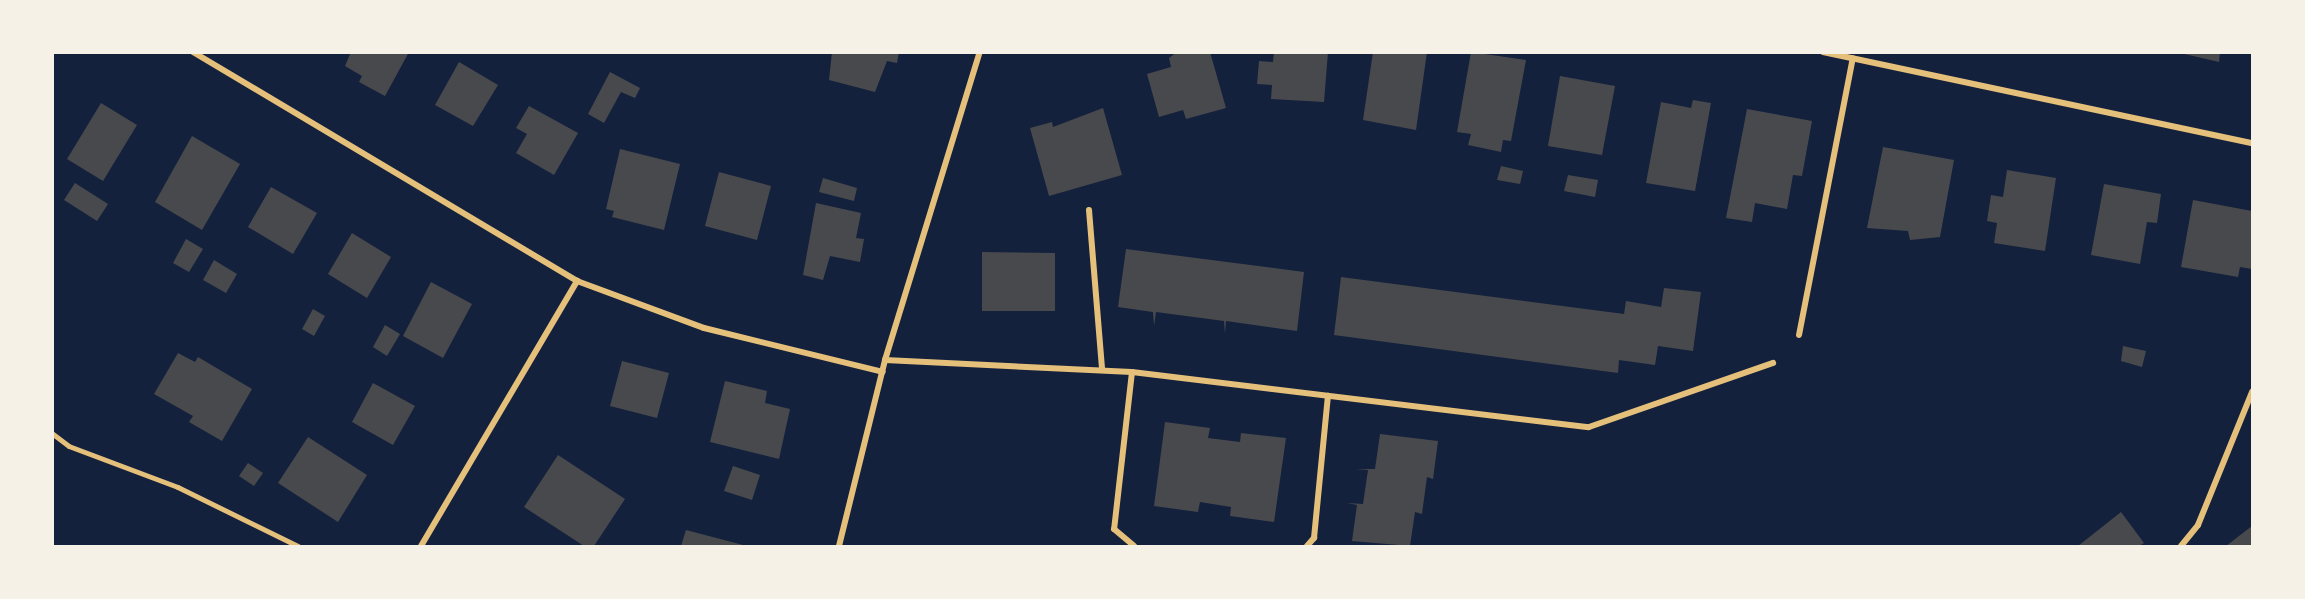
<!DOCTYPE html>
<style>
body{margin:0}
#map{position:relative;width:2305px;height:599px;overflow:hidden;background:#14213d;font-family:Barlow,sans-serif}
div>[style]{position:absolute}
.building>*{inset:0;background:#48494c}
.service>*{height:4.5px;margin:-2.25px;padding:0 2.25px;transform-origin:2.25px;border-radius:2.25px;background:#e5c07b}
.minor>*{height:6px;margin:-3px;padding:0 3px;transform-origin:3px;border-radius:3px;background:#e5c07b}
span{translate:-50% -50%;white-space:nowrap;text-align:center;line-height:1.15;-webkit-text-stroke:4.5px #f6f1e7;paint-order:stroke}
.frame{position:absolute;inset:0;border:54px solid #f6f1e7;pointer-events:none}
</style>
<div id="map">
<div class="building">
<div style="clip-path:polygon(351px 52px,409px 52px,385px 96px,359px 82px,362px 76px,345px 66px)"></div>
<div style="clip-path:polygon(832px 52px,899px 52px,897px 63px,887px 61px,875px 92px,829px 80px)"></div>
<div style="clip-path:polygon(1177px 52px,1210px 52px,1226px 108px,1186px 119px,1183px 110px,1159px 117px,1147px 74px,1171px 67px,1169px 58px)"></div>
<div style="clip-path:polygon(1274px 52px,1328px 52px,1324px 102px,1271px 99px,1272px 85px,1257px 84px,1259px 61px,1273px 62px)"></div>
<div style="clip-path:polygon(1373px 52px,1427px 52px,1416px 130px,1363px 120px)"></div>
<div style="clip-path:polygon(1471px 52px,1526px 60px,1511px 141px,1503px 140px,1501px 152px,1468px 145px,1471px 134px,1457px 132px)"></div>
<div style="clip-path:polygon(2176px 52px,2220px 52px,2219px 62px)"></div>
<div style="clip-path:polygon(459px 62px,498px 85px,473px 126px,435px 105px)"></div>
<div style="clip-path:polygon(610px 72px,640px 88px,635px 98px,621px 92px,604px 123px,588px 114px)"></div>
<div style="clip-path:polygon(1560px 76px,1615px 86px,1602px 155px,1548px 146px)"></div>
<div style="clip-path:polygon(1693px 100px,1711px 103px,1695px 191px,1646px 183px,1661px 102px,1691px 108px)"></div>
<div style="clip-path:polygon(101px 103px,137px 125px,103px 181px,67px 159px)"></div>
<div style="clip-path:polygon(529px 106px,578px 133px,554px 175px,516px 153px,527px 134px,516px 128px)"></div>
<div style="clip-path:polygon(1103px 108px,1122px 175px,1049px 196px,1030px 128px,1052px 122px,1053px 127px)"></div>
<div style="clip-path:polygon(1747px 109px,1812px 121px,1802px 176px,1793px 175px,1787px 209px,1755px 203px,1752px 222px,1726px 218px)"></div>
<div style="clip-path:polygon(192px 136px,240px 164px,202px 230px,155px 202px)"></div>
<div style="clip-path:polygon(1883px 147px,1954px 160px,1940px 237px,1910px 240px,1908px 231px,1867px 228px)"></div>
<div style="clip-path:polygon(620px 149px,680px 164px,664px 230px,612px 217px,614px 211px,606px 209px)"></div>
<div style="clip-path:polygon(1501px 166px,1523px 171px,1520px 184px,1497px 180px)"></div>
<div style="clip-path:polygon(2007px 170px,2056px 178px,2045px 251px,1994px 243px,1997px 223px,1987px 221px,1991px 195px,2003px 197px)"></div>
<div style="clip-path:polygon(719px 172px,771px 186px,757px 240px,705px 226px)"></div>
<div style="clip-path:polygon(1568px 175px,1598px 180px,1595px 197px,1564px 191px)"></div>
<div style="clip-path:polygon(823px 178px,857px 188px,854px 201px,819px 192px)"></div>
<div style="clip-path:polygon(75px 183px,108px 204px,97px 221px,64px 200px)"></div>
<div style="clip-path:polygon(2104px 184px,2161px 194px,2157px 223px,2147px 222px,2140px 264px,2091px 255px)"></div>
<div style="clip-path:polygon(271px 187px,317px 213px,293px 254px,248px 227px)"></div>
<div style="clip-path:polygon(2193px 200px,2252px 211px,2252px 269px,2240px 267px,2238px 277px,2181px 267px)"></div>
<div style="clip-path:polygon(816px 203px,861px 213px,856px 238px,864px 239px,860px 262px,830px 256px,823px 280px,803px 275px)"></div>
<div style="clip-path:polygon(352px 233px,391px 257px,367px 298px,328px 274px)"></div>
<div style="clip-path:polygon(186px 239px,203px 249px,189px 272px,173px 263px)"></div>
<div style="clip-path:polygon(1126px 249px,1304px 272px,1297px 331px,1226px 321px,1225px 334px,1224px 321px,1156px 312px,1154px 326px,1153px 312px,1118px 307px)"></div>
<div style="clip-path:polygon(982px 252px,1055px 253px,1055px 311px,982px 311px)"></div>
<div style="clip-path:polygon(214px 260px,237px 274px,226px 293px,203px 280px)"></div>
<div style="clip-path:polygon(1341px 277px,1624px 314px,1626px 301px,1661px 307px,1664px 288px,1701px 292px,1693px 351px,1658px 346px,1655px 365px,1619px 360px,1618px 373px,1334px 335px)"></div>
<div style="clip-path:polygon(431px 282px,472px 304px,443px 358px,403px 336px)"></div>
<div style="clip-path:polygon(313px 309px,325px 316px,314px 336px,302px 329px)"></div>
<div style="clip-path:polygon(385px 325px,400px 334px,387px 356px,373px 347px)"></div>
<div style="clip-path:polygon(2123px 346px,2146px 351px,2142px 367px,2121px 361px)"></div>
<div style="clip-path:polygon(178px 353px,195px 362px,198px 357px,252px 389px,222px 441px,189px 422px,193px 416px,154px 394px)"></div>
<div style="clip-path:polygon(622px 361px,669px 373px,657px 418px,610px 406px)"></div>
<div style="clip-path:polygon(725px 381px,767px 391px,765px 403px,790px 409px,779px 459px,710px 442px)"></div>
<div style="clip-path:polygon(373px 383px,415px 406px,393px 445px,352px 422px)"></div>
<div style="clip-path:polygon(1165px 422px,1210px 428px,1208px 438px,1240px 442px,1241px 433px,1286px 438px,1274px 522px,1230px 516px,1231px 507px,1200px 502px,1198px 512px,1154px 506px)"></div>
<div style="clip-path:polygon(1380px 434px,1438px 441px,1433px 479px,1427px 477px,1422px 514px,1415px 512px,1410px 546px,1352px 541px,1357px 505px,1347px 503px,1363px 504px,1368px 470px,1356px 469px,1375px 469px)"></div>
<div style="clip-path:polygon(308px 437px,367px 475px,338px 522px,278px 483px)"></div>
<div style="clip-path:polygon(558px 455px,625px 499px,594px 546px,584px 546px,524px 507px)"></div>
<div style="clip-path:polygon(248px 463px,263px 473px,254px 486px,239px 476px)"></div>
<div style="clip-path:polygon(733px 466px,760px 475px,752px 500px,724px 491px)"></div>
<div style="clip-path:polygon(2121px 512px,2144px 543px,2139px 546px,2078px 546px)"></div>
<div style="clip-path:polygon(2252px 526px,2252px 546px,2226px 546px)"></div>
<div style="clip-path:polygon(686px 530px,747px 546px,681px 546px)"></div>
</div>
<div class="service">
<div style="left:52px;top:433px;width:21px;rotate:37deg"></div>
<div style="left:69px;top:446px;width:116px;rotate:20.6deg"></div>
<div style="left:178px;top:487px;width:134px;rotate:26.2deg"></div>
</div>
<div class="minor">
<div style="left:193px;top:52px;width:447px;rotate:30.8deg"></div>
<div style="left:577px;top:281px;width:135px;rotate:20.3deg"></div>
<div style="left:704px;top:328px;width:184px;rotate:13.8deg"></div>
<div style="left:1823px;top:52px;width:439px;rotate:12deg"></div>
<div style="left:1089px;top:210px;width:160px;rotate:85.3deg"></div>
<div style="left:1799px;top:335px;width:282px;rotate:-79deg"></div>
<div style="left:885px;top:360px;width:247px;rotate:2.8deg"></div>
<div style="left:1132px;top:372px;width:460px;rotate:6.9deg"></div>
<div style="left:1589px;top:427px;width:195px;rotate:-19.2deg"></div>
<div style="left:1132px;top:372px;width:158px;rotate:96.5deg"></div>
<div style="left:1114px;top:529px;width:26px;rotate:40deg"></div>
<div style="left:421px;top:546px;width:308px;rotate:-59.5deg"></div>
<div style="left:839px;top:546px;width:192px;rotate:-76.1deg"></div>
<div style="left:885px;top:360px;width:322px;rotate:-72.9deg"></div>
<div style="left:1307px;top:546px;width:11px;rotate:-49deg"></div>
<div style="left:1314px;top:538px;width:143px;rotate:-84.4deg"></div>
<div style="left:2181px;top:546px;width:27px;rotate:-51deg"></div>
<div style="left:2198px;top:525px;width:144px;rotate:-67.9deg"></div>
</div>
<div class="frame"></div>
</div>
